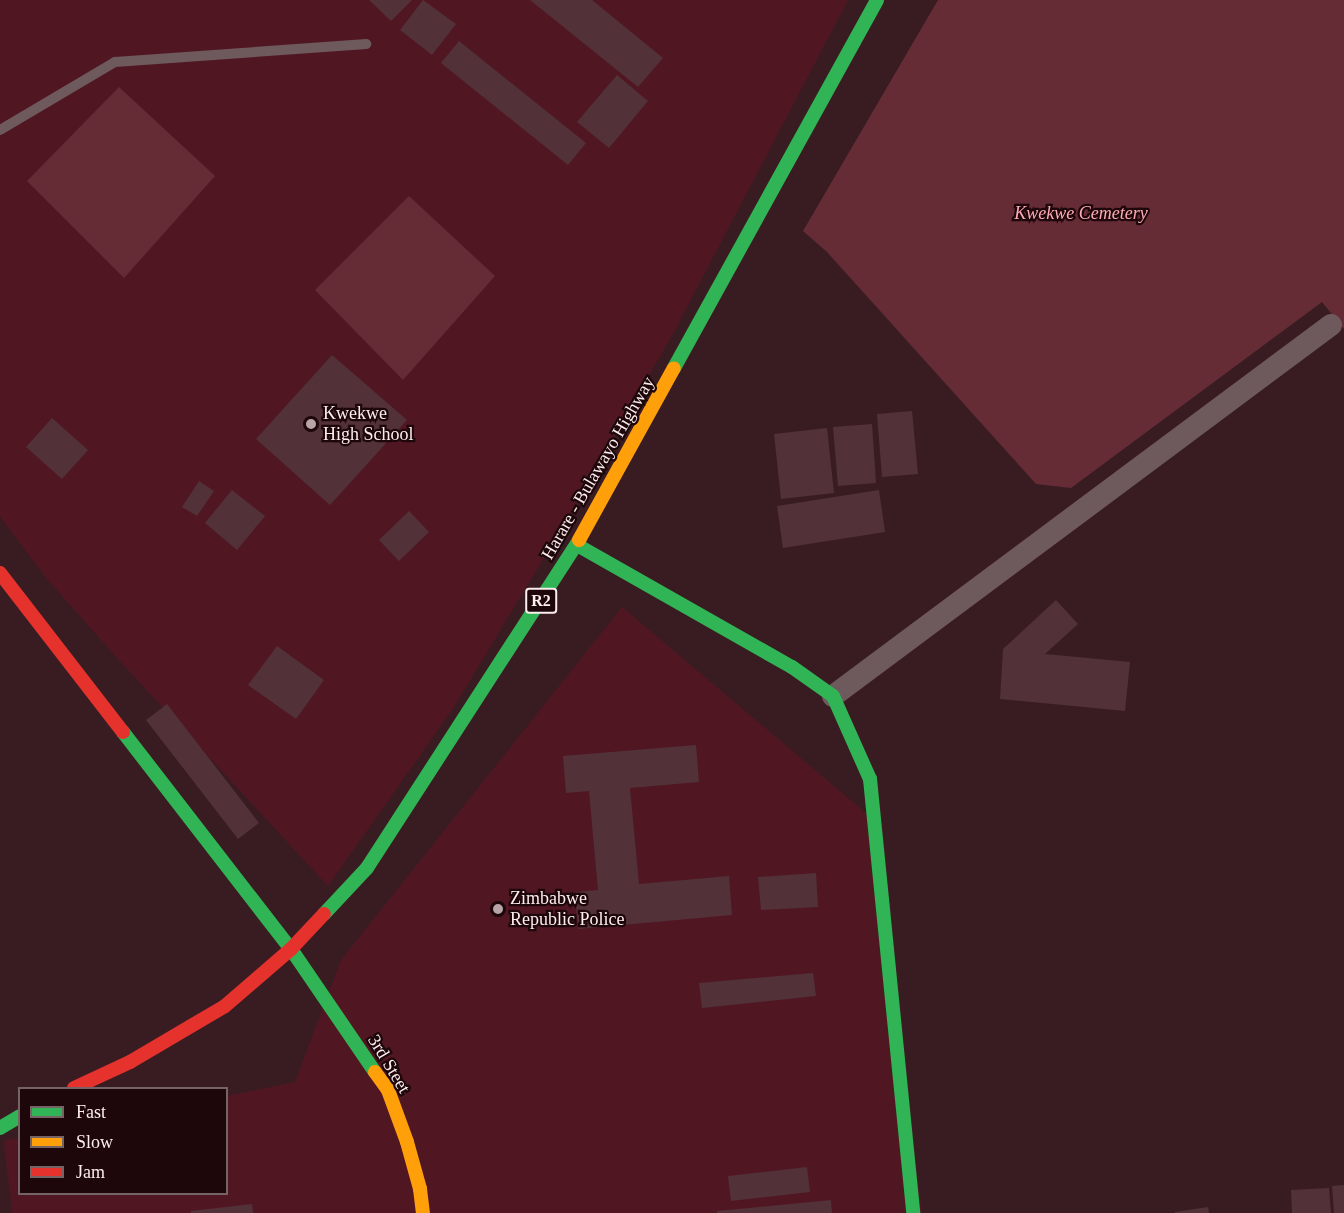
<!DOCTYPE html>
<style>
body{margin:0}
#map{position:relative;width:1344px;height:1213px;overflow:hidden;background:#391c22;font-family:"Times New Roman",serif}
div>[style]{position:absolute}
.built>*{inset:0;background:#501723}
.green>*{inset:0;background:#652c36}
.building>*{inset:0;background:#523139}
.lane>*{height:10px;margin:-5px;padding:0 5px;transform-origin:5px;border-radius:5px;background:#6e595d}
.street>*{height:22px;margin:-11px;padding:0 11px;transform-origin:11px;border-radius:11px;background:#6e595d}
.fast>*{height:14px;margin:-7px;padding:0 7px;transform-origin:7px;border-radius:7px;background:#30b455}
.slow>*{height:14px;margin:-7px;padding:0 7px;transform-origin:7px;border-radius:7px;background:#ff9f0a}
.jam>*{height:14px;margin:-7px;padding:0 7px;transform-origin:7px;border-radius:7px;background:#e5322d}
.dots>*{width:16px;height:16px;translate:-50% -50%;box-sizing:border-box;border:3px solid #1d070a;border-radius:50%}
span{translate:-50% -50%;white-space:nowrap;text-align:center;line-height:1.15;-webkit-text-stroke:4.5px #1d070a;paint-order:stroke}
.shield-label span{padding:2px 4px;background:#1d070a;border:2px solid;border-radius:4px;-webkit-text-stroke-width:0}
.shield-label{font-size:16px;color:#fcedee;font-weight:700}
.park-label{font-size:18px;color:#ffabb5;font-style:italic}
.poi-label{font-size:18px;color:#fcedee}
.left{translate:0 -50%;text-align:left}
.street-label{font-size:18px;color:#fcedee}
.legend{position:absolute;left:18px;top:1087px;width:210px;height:108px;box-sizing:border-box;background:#1d070a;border:2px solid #766365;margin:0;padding:8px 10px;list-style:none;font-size:18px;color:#fcedee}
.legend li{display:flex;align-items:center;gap:12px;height:30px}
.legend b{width:30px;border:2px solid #766365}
</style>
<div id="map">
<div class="built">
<div style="clip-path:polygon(0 0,848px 0,675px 330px,561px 530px,454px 707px,328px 886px,117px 658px,47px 579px,0 517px)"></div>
<div style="clip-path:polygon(622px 607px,867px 814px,922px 1213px,12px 1213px,4px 1141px,19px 1138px,20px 1194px,226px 1194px,227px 1096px,295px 1082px,341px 960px)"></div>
</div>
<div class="green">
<div style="clip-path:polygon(938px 0,1344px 0,1344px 329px,1322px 302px,1071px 488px,1036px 484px,827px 252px,803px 231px)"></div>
<div style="clip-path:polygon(119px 87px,215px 176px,124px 278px,27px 181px)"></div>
<div style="clip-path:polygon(409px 196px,495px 276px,403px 380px,315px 290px)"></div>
</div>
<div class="building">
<div style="clip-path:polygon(369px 0,412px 0,391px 21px)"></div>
<div style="clip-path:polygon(423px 0,456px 24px,432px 55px,400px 30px)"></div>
<div style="clip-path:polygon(530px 0,592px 0,663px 58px,638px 87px)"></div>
<div style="clip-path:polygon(459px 41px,586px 143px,568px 165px,441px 63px)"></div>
<div style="clip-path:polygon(617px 75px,648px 101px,609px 148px,577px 122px)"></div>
<div style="clip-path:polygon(332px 355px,407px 420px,330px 505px,256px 439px)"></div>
<div style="clip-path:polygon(912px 411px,918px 474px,882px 477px,877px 414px)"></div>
<div style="clip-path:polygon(52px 418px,88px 450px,62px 479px,26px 447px)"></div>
<div style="clip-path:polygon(872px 424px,876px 483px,838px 486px,833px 427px)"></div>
<div style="clip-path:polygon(827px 428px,834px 493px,781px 499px,774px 434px)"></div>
<div style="clip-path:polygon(199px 481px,214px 491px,197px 516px,182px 507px)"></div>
<div style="clip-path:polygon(232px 490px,265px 516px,237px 550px,205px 523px)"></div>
<div style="clip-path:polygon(879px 490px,885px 532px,783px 548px,777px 506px)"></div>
<div style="clip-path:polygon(409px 511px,429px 532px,399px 561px,379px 540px)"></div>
<div style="clip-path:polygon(1056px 600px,1078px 624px,1045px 654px,1130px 662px,1125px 711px,1000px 699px,1003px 649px)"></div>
<div style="clip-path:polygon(277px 646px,324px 680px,296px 719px,248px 685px)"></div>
<div style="clip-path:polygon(167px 704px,259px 823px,238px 839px,146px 720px)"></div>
<div style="clip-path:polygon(696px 745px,699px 782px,630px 788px,639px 884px,729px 876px,732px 915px,578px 929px,575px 892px,598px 890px,589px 791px,566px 793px,563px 756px)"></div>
<div style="clip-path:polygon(816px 873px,818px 907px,761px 910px,758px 877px)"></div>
<div style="clip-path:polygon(813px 973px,816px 996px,702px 1008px,699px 983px)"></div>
<div style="clip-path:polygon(807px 1167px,810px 1192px,731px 1201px,728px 1176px)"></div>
<div style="clip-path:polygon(1344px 1185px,1344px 1213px,1334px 1213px,1332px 1186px)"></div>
<div style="clip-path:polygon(1329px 1188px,1331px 1213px,1292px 1213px,1291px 1190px)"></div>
<div style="clip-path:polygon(831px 1200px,832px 1213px,717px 1213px,717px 1211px)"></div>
<div style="clip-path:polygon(252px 1204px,253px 1213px,191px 1213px,191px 1211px)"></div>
<div style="clip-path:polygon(1208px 1207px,1209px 1213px,1175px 1213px,1175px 1212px)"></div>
</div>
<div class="lane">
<div style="left:0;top:130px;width:134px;rotate:-30.6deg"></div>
<div style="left:115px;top:62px;width:252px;rotate:-4.1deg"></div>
</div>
<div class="street">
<div style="left:833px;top:696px;width:621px;rotate:-36.69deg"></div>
</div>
<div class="fast">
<div style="left:674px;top:368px;width:420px;rotate:-61.1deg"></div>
<div style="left:577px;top:545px;width:247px;rotate:29.6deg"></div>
<div style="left:792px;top:667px;width:50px;rotate:35.3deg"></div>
<div style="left:833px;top:696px;width:91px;rotate:66deg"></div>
<div style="left:870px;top:779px;width:436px;rotate:84.3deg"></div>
<div style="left:123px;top:732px;width:274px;rotate:52.3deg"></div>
<div style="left:291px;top:949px;width:149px;rotate:55.7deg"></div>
<div style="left:324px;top:914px;width:63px;rotate:-46.9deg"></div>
<div style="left:367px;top:868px;width:391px;rotate:-57.1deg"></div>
<div style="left:0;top:1128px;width:23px;rotate:-31deg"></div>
</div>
<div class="slow">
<div style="left:579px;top:540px;width:196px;rotate:-61.1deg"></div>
<div style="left:375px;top:1072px;width:22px;rotate:54deg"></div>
<div style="left:388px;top:1090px;width:55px;rotate:69.9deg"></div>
<div style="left:407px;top:1142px;width:49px;rotate:74.5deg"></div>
<div style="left:420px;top:1189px;width:24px;rotate:83deg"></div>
</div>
<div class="jam">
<div style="left:0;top:573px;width:201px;rotate:52.3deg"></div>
<div style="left:74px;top:1088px;width:62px;rotate:-24.9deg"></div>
<div style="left:130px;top:1062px;width:110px;rotate:-30.5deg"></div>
<div style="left:225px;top:1006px;width:87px;rotate:-40.8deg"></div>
<div style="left:291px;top:949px;width:48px;rotate:-46.7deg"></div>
</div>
<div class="dots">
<div style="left:311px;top:424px;background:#b8a4a7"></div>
<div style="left:498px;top:909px;background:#b8a4a7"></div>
</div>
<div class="shield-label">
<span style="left:541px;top:601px">R2</span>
</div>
<div class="park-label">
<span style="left:1081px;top:213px">Kwekwe Cemetery</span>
</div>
<div class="poi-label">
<span class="left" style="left:323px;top:424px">Kwekwe<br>High School</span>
<span class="left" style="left:510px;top:909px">Zimbabwe<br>Republic Police</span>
</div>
<div class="street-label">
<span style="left:598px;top:468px;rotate:-60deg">Harare - Bulawayo Highway</span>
<span style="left:389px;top:1064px;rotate:59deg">3rd Steet</span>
</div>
<ul class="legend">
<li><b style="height:8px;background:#30b455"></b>Fast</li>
<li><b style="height:8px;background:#ff9f0a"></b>Slow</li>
<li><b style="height:8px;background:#e5322d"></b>Jam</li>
</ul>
</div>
